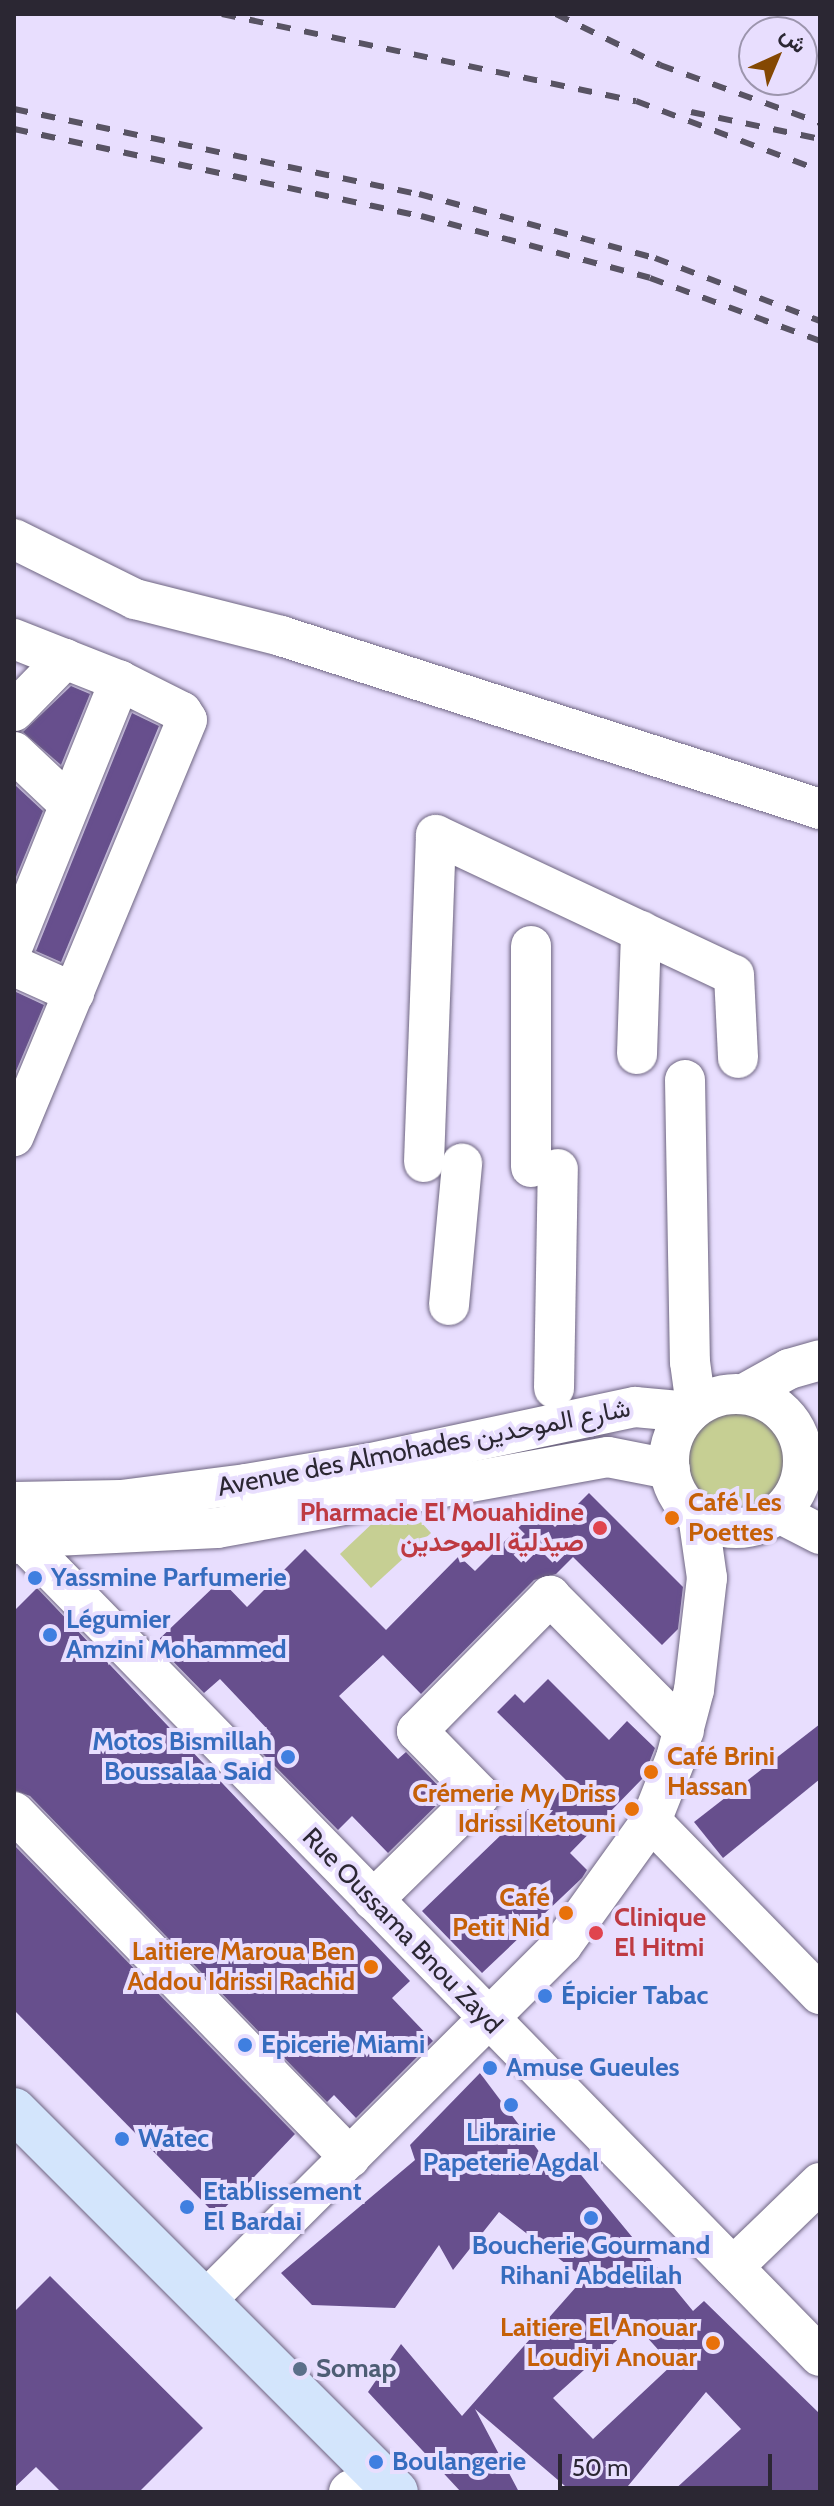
<!DOCTYPE html>
<meta charset="utf-8">
<style>
body{margin:0}
#map{position:relative;width:834px;height:2506px;overflow:hidden;background:#e8defe;font-family:Cabin,Vazirmatn,sans-serif}
div>[style]{position:absolute}
.green>*{inset:0;background:#c6cf93}
.round{border-radius:50%}
.building>*{inset:0;background:#674f8d}
.roads{filter:drop-shadow(0 0 2px #6e6581) drop-shadow(0 0 2px #6e6581)}
.minor>*{height:40px;margin:-20px;padding:0 20px;transform-origin:20px;border-radius:20px;background:#fff}
.minor>.ring{margin:-20px;padding:0;box-sizing:content-box;background:none;border:40px solid #fff;border-radius:50%}
.major>*{height:44px;margin:-22px;padding:0 22px;transform-origin:22px;border-radius:22px;background:#d3e5fc}
.rail>*{height:6px;margin-top:-3px;transform-origin:0;background:repeating-linear-gradient(90deg,#585363 0 14px,transparent 0 28px)}
.dots>*{width:22px;height:22px;translate:-50% -50%;box-sizing:border-box;border:4px solid #e8defe;border-radius:50%}
span{translate:-50% -50%;white-space:nowrap;text-align:center;line-height:1.15;-webkit-text-stroke:8px #e8defe;paint-order:stroke}
.street-label{font-size:26px;color:#2b2733}
.food-label{font-size:26px;color:#c56008;font-weight:700}
.left{translate:0 -50%;text-align:left}
.right{translate:-100% -50%;text-align:right}
.health-label{font-size:26px;color:#be3a42;font-weight:700}
.shop-label{font-size:26px;color:#366cbe;font-weight:700}
.service-label{font-size:26px;color:#4e5e75;font-weight:700}
.frame{position:absolute;inset:0;border:16px solid #2b2733;pointer-events:none}
.north{position:absolute;left:738px;top:16px;width:80px;height:80px;box-sizing:border-box;background:#e8defe;border:2px solid #9c95ad;border-radius:50%;rotate:44deg;font-size:22px;font-weight:700;line-height:32px;text-align:center;color:#2b2733}
.north::after{content:'';display:block;margin:auto;width:28px;height:36px;background:#844803;clip-path:polygon(50% 0,100% 100%,50% 72%,0 100%)}
.scale{position:absolute;left:558px;top:2454px;width:214px;height:36px;box-sizing:border-box;border:4px solid #2b2733;border-top:0;padding-left:10px;font-size:24px;line-height:28px;white-space:nowrap;color:#2b2733;-webkit-text-stroke:6px #e8defe;paint-order:stroke}
</style>
<div id="map">
<div class="green">
<div class="round" style="left:688px;top:1408px;width:100px;height:100px"></div>
<div style="clip-path:polygon(376px 1520px,421px 1522px,431px 1533px,371px 1588px,340px 1554px)"></div>
</div>
<div class="building">
<div style="clip-path:polygon(71px 686px,90px 694px,61px 765px,23px 732px)"></div>
<div style="clip-path:polygon(132px 713px,159px 726px,61px 962px,36px 951px)"></div>
<div style="clip-path:polygon(14px 784px,43px 811px,14px 882px)"></div>
<div style="clip-path:polygon(14px 991px,44px 1005px,14px 1076px)"></div>
<div style="clip-path:polygon(589px 1493px,683px 1587px,678px 1629px,662px 1645px,573px 1557px,556px 1574px,534px 1580px,421px 1694px,383px 1655px,339px 1696px,398px 1759px,406px 1752px,447px 1795px,388px 1853px,352px 1816px,338px 1830px,256px 1747px,271px 1733px,220px 1679px,204px 1693px,155px 1643px,221px 1580px,247px 1607px,305px 1549px,386px 1630px,459px 1556px,475px 1571px,537px 1509px,555px 1527px)"></div>
<div style="clip-path:polygon(37px 1588px,410px 1981px,392px 1998px,433px 2041px,356px 2118px,334px 2095px,327px 2102px,30px 1796px,14px 1790px,14px 1611px)"></div>
<div style="clip-path:polygon(548px 1679px,609px 1740px,627px 1721px,655px 1748px,643px 1778px,570px 1853px,587px 1870px,582px 1878px,482px 1973px,422px 1911px,528px 1809px,535px 1816px,568px 1782px,497px 1712px,515px 1694px,524px 1703px)"></div>
<div style="clip-path:polygon(820px 1724px,820px 1779px,723px 1858px,694px 1822px)"></div>
<div style="clip-path:polygon(14px 1845px,295px 2134px,217px 2216px,14px 2010px)"></div>
<div style="clip-path:polygon(evenodd,480px 2073px,562px 2182px,577px 2170px,693px 2311px,704px 2301px,820px 2414px,820px 2492px,672px 2492px,741px 2429px,706px 2392px,623px 2492px,572px 2492px,475px 2409px,519px 2492px,461px 2492px,368px 2392px,401px 2344px,462px 2416px,584px 2278px,499px 2212px,453px 2270px,439px 2245px,395px 2308px,312px 2305px,281px 2273px,415px 2160px,410px 2145px,480px 2073px,635px 2324px,672px 2365px,593px 2439px,553px 2398px,635px 2324px)"></div>
<div style="clip-path:polygon(50px 2276px,203px 2428px,139px 2492px,61px 2492px,36px 2467px,14px 2488px,14px 2312px)"></div>
</div>
<div class="roads">
<div class="minor">
<div style="left:14px;top:539px;width:135px;rotate:26.4deg"></div>
<div style="left:135px;top:599px;width:151px;rotate:14.2deg"></div>
<div style="left:281px;top:636px;width:566px;rotate:17.79deg"></div>
<div style="left:14px;top:639px;width:114px;rotate:21.6deg"></div>
<div style="left:120px;top:681px;width:69px;rotate:26.6deg"></div>
<div style="left:182px;top:712px;width:9px;rotate:58deg"></div>
<div style="left:187px;top:720px;width:451px;rotate:112.6deg"></div>
<div style="left:14px;top:711px;width:73px;rotate:-45.6deg"></div>
<div style="left:14px;top:752px;width:74px;rotate:43.4deg"></div>
<div style="left:14px;top:943px;width:283px;rotate:-68deg"></div>
<div style="left:14px;top:966px;width:66px;rotate:24.2deg"></div>
<div style="left:637px;top:1054px;width:123px;rotate:-88.1deg"></div>
<div style="left:685px;top:1080px;width:282px;rotate:89deg"></div>
<div style="left:690px;top:1362px;width:44px;rotate:82.2deg"></div>
<div style="left:424px;top:1162px;width:327px;rotate:-87.9deg"></div>
<div style="left:436px;top:835px;width:329px;rotate:25.2deg"></div>
<div style="left:734px;top:975px;width:83px;rotate:87.2deg"></div>
<div style="left:531px;top:1167px;width:221px;rotate:-90deg"></div>
<div style="left:449px;top:1305px;width:142px;rotate:-84.7deg"></div>
<div style="left:554px;top:1388px;width:219px;rotate:-89deg"></div>
<div style="left:744px;top:1394px;width:51px;rotate:-29.1deg"></div>
<div style="left:789px;top:1369px;width:32px;rotate:-16deg"></div>
<div class="ring" style="left:669px;top:1394px;width:94px;height:94px"></div>
<div style="left:14px;top:1502px;width:107px;rotate:-1.1deg"></div>
<div style="left:121px;top:1500px;width:126px;rotate:-7.3deg"></div>
<div style="left:246px;top:1484px;width:127px;rotate:-9.5deg"></div>
<div style="left:371px;top:1463px;width:270px;rotate:-12deg"></div>
<div style="left:635px;top:1407px;width:55px;rotate:5.2deg"></div>
<div style="left:779px;top:1513px;width:46px;rotate:27.1deg"></div>
<div style="left:14px;top:1538px;width:203px;rotate:-2.8deg"></div>
<div style="left:217px;top:1528px;width:397px;rotate:-10.3deg"></div>
<div style="left:608px;top:1457px;width:63px;rotate:11deg"></div>
<div style="left:14px;top:1544px;width:8px;rotate:-45deg"></div>
<div style="left:20px;top:1538px;width:1144px;rotate:45.64deg"></div>
<div style="left:14px;top:1812px;width:482px;rotate:45.8deg"></div>
<div style="left:651px;top:1821px;width:242px;rotate:45.7deg"></div>
<div style="left:373px;top:1900px;width:150px;rotate:-44.5deg"></div>
<div style="left:480px;top:1795px;width:90px;rotate:-134.5deg"></div>
<div style="left:417px;top:1731px;width:190px;rotate:-45.4deg"></div>
<div style="left:550px;top:1596px;width:190px;rotate:45.2deg"></div>
<div style="left:733px;top:2267px;width:121px;rotate:-44deg"></div>
<div style="left:204px;top:2302px;width:506px;rotate:-44.92deg"></div>
<div style="left:562px;top:1945px;width:153px;rotate:-54.3deg"></div>
<div style="left:651px;top:1821px;width:68px;rotate:-68.4deg"></div>
<div style="left:676px;top:1758px;width:70px;rotate:-75.2deg"></div>
<div style="left:694px;top:1690px;width:113px;rotate:-83.4deg"></div>
<div style="left:707px;top:1578px;width:64px;rotate:-98.1deg"></div>
<div style="left:349px;top:2492px;width:3px;rotate:-45deg"></div>
</div>
<div class="major">
<div style="left:14px;top:2110px;width:540px;rotate:45deg"></div>
</div>
</div>
<div class="rail">
<div style="left:222px;top:14px;width:423px;rotate:11.9deg"></div>
<div style="left:636px;top:101px;width:184px;rotate:20.7deg"></div>
<div style="left:556px;top:14px;width:116px;rotate:26.1deg"></div>
<div style="left:660px;top:65px;width:170px;rotate:19.9deg"></div>
<div style="left:14px;top:109px;width:414px;rotate:11.9deg"></div>
<div style="left:419px;top:194px;width:245px;rotate:15.2deg"></div>
<div style="left:655px;top:258px;width:177px;rotate:20.9deg"></div>
<div style="left:691px;top:112px;width:132px;rotate:11.8deg"></div>
<div style="left:14px;top:129px;width:416px;rotate:12.1deg"></div>
<div style="left:421px;top:216px;width:237px;rotate:15.1deg"></div>
<div style="left:650px;top:278px;width:181px;rotate:20.3deg"></div>
</div>
<div class="dots">
<div style="left:672px;top:1518px;background:#e8710a"></div>
<div style="left:600px;top:1528px;background:#e0444e"></div>
<div style="left:35px;top:1578px;background:#3f7fe0"></div>
<div style="left:50px;top:1635px;background:#3f7fe0"></div>
<div style="left:288px;top:1757px;background:#3f7fe0"></div>
<div style="left:651px;top:1772px;background:#e8710a"></div>
<div style="left:632px;top:1809px;background:#e8710a"></div>
<div style="left:566px;top:1913px;background:#e8710a"></div>
<div style="left:596px;top:1933px;background:#e0444e"></div>
<div style="left:371px;top:1967px;background:#e8710a"></div>
<div style="left:545px;top:1996px;background:#3f7fe0"></div>
<div style="left:245px;top:2045px;background:#3f7fe0"></div>
<div style="left:490px;top:2068px;background:#3f7fe0"></div>
<div style="left:511px;top:2105px;background:#3f7fe0"></div>
<div style="left:122px;top:2139px;background:#3f7fe0"></div>
<div style="left:187px;top:2207px;background:#3f7fe0"></div>
<div style="left:591px;top:2218px;background:#3f7fe0"></div>
<div style="left:713px;top:2343px;background:#e8710a"></div>
<div style="left:300px;top:2369px;background:#5c6f8a"></div>
<div style="left:376px;top:2462px;background:#3f7fe0"></div>
</div>
<div class="street-label">
<span style="left:424px;top:1448px;rotate:-11deg">Avenue des Almohades شارع الموحدين</span>
<span style="left:402px;top:1931px;rotate:46deg">Rue Oussama Bnou Zayd</span>
</div>
<div class="food-label">
<span class="left" style="left:688px;top:1518px">Café Les<br>Poettes</span>
<span class="left" style="left:667px;top:1772px">Café Brini<br>Hassan</span>
<span class="right" style="left:616px;top:1809px">Crémerie My Driss<br>Idrissi Ketouni</span>
<span class="right" style="left:550px;top:1913px">Café<br>Petit Nid</span>
<span class="right" style="left:355px;top:1967px">Laitiere Maroua Ben<br>Addou Idrissi Rachid</span>
<span class="right" style="left:697px;top:2343px">Laitiere El Anouar<br>Loudiyi Anouar</span>
</div>
<div class="health-label">
<span class="right" style="left:584px;top:1528px">Pharmacie El Mouahidine<br>صيدلية الموحدين</span>
<span class="left" style="left:614px;top:1933px">Clinique<br>El Hitmi</span>
</div>
<div class="shop-label">
<span class="left" style="left:51px;top:1578px">Yassmine Parfumerie</span>
<span class="left" style="left:66px;top:1635px">Légumier<br>Amzini Mohammed</span>
<span class="right" style="left:272px;top:1757px">Motos Bismillah<br>Boussalaa Said</span>
<span class="left" style="left:561px;top:1996px">Épicier Tabac</span>
<span class="left" style="left:261px;top:2045px">Epicerie Miami</span>
<span class="left" style="left:506px;top:2068px">Amuse Gueules</span>
<span style="left:511px;top:2148px">Librairie<br>Papeterie Agdal</span>
<span class="left" style="left:138px;top:2139px">Watec</span>
<span class="left" style="left:203px;top:2207px">Etablissement<br>El Bardai</span>
<span style="left:591px;top:2261px">Boucherie Gourmand<br>Rihani Abdelilah</span>
<span class="left" style="left:392px;top:2462px">Boulangerie</span>
</div>
<div class="service-label">
<span class="left" style="left:316px;top:2369px">Somap</span>
</div>
<div class="frame"></div>
<div class="north">ش</div>
<div class="scale">50 m</div>
</div>
